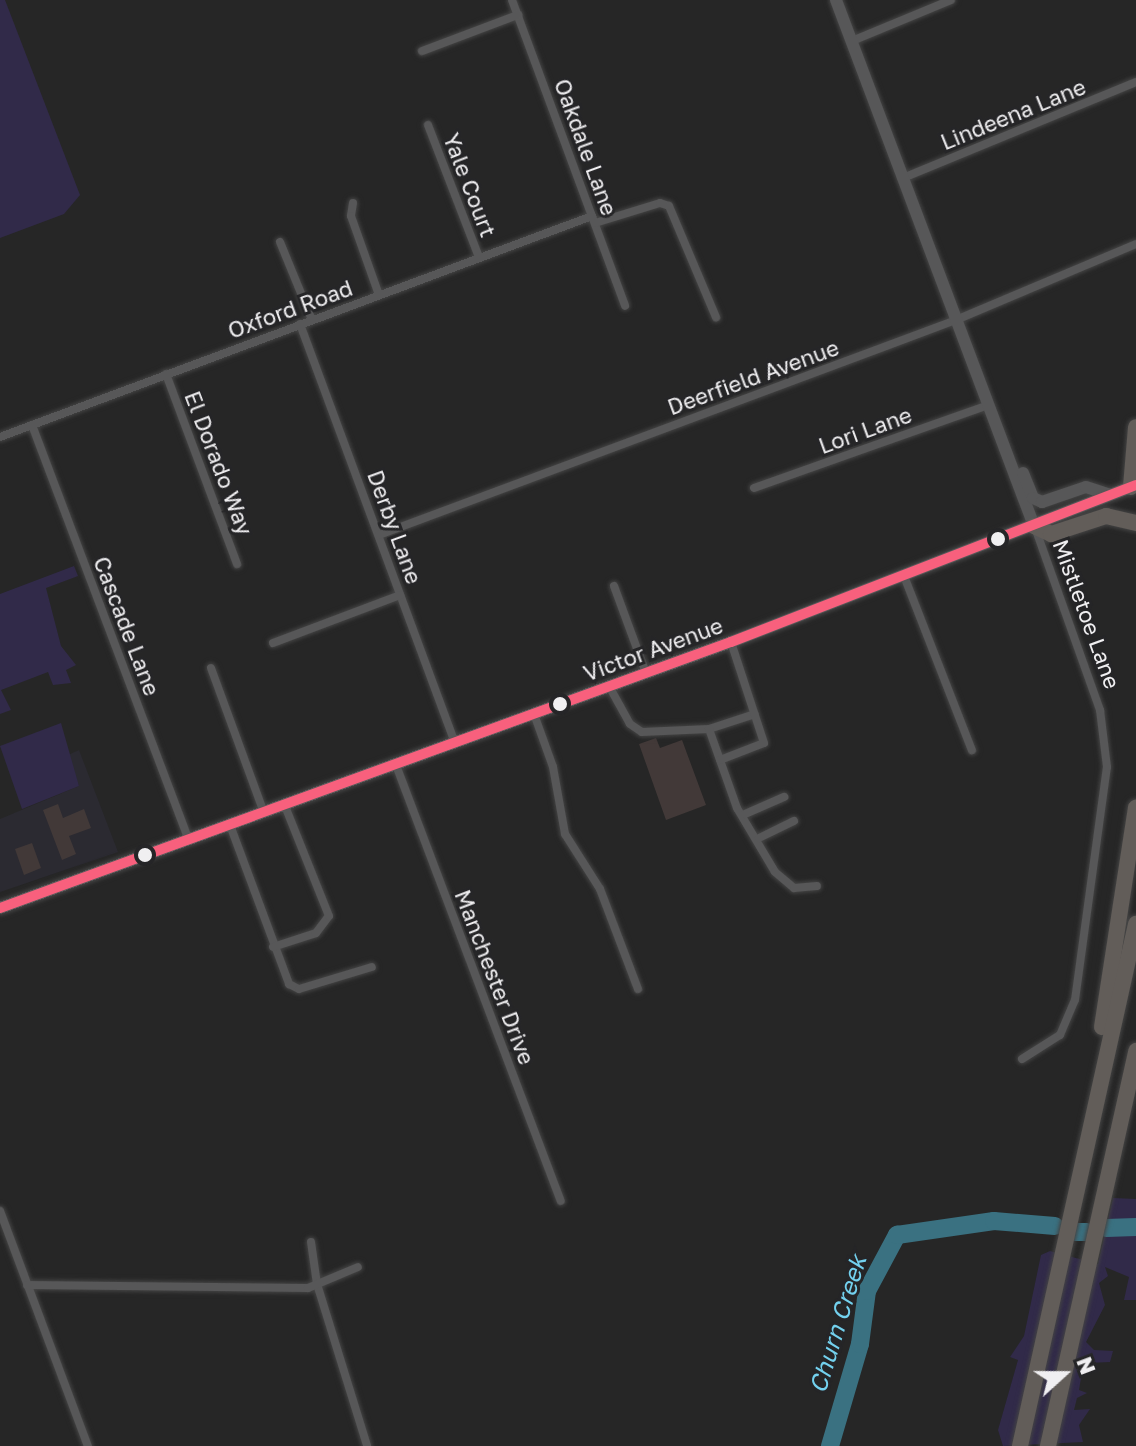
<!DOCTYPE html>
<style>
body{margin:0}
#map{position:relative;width:1136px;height:1446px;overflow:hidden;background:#262626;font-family:"Golos Text",sans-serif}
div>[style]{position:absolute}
.built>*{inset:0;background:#2b2a31}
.green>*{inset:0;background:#312a49}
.river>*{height:18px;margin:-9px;padding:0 9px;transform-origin:9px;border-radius:9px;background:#3a7181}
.building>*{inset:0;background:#423938}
.roads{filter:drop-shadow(0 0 2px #444) drop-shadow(0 0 2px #444)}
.street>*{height:8px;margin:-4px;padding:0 4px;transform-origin:4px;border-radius:4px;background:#575758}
.secondary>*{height:12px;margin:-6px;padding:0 6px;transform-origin:6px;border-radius:6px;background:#575758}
.highway>*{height:16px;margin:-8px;padding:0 8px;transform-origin:8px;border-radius:8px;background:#625d59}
.bus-1>*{height:10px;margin:-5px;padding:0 5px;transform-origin:5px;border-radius:5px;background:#f8607d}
.dots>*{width:22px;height:22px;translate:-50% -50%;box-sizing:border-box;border:4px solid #252527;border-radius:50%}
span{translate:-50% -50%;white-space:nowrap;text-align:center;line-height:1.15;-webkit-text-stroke:6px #252527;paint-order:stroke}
.street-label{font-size:22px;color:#f0eff1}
.water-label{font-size:24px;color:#73d1ee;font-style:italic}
.north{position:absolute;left:1024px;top:1334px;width:80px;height:80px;-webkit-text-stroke:6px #252527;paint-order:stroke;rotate:69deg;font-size:22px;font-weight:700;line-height:32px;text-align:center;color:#f0eff1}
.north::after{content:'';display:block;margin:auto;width:28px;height:36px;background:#f0eff1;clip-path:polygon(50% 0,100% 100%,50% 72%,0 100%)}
</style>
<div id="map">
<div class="built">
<div style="clip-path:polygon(79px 750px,118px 852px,0 892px,0 819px,79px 786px,68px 755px)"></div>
</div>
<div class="green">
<div style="clip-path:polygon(0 0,5px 0,80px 195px,64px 214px,0 238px)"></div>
<div style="clip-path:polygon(74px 566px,78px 576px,46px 588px,61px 646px,76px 665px,66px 670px,71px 683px,53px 685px,48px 672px,1px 690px,11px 710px,0 714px,0 594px)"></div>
<div style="clip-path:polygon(61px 723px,79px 786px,22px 809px,0 746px)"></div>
<div style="clip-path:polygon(1113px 1198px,1136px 1199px,1136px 1300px,1124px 1300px,1129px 1277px,1105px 1267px,1108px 1276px,1099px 1283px,1105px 1305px,1086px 1342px,1094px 1350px,1113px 1351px,1110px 1362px,1088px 1363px,1081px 1378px,1079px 1390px,1087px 1393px,1077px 1398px,1074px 1410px,1090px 1409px,1079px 1425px,1083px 1442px,1003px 1446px,998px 1430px,1018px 1360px,1010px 1357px,1024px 1336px,1041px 1255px,1050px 1251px,1098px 1264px)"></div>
</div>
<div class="river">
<div style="left:1106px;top:1228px;width:30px;rotate:-2deg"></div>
<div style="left:1075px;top:1232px;width:12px"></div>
<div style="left:830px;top:1446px;width:106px;rotate:-73.6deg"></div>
<div style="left:860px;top:1344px;width:53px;rotate:-82.5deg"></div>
<div style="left:867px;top:1291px;width:64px;rotate:-61.8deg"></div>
<div style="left:897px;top:1235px;width:98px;rotate:-8.2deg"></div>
<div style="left:994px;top:1221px;width:61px;rotate:4.7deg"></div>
</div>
<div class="building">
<div style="clip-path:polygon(656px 738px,660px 748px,682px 740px,706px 805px,666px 820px,639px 744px)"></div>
<div style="clip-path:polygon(58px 804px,63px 818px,84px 809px,91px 828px,69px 836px,76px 854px,62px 860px,43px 810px)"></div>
<div style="clip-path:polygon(32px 843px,41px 868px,24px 875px,15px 849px)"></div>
</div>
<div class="roads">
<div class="street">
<div style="left:512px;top:0;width:326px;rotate:69.7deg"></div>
<div style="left:852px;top:41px;width:107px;rotate:-22.5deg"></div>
<div style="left:422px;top:51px;width:103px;rotate:-20.6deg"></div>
<div style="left:428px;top:125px;width:142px;rotate:68.9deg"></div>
<div style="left:903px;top:178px;width:252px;rotate:-22.4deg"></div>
<div style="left:353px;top:203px;width:13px;rotate:99deg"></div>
<div style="left:351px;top:216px;width:84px;rotate:70.5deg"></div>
<div style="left:595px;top:223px;width:68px;rotate:-17.1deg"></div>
<div style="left:660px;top:203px;width:9px;rotate:18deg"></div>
<div style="left:669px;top:206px;width:121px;rotate:67.1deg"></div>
<div style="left:280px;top:242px;width:84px;rotate:67.7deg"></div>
<div style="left:300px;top:324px;width:447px;rotate:69.7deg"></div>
<div style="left:166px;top:374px;width:203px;rotate:69.5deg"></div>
<div style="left:32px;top:425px;width:444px;rotate:69.3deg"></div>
<div style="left:0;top:437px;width:632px;rotate:-20.47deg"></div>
<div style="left:754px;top:488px;width:248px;rotate:-19.5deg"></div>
<div style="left:379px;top:535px;width:616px;rotate:-20.44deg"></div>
<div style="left:956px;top:320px;width:195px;rotate:-22.9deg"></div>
<div style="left:904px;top:576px;width:187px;rotate:68.7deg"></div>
<div style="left:614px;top:586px;width:93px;rotate:69.8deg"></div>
<div style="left:273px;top:643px;width:136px;rotate:-20.7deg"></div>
<div style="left:211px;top:668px;width:154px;rotate:69.9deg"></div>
<div style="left:609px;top:686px;width:43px;rotate:61.1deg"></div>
<div style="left:630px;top:724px;width:14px;rotate:34deg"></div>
<div style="left:642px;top:732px;width:67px;rotate:-2.6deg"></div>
<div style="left:709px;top:729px;width:48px;rotate:-18.1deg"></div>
<div style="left:534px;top:714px;width:56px;rotate:70.3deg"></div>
<div style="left:553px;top:767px;width:68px;rotate:79.8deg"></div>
<div style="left:565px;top:834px;width:65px;rotate:57.5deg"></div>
<div style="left:600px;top:889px;width:107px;rotate:69.2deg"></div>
<div style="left:709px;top:729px;width:84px;rotate:70.5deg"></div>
<div style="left:737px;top:808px;width:74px;rotate:59.3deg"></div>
<div style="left:775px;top:872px;width:25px;rotate:40deg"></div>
<div style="left:794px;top:888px;width:23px;rotate:-5deg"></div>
<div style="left:720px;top:760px;width:47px;rotate:-21.1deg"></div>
<div style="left:764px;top:743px;width:106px;rotate:-108.1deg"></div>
<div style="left:396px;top:765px;width:466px;rotate:69.3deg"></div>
<div style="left:745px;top:814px;width:43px;rotate:-23.6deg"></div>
<div style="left:230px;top:825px;width:170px;rotate:69.6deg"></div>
<div style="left:289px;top:984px;width:11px;rotate:27deg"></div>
<div style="left:299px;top:989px;width:76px;rotate:-16.8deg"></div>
<div style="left:759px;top:838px;width:39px;rotate:-26deg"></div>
<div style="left:273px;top:947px;width:45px;rotate:-18deg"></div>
<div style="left:316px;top:933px;width:21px;rotate:-53deg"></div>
<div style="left:329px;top:916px;width:118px;rotate:-111.8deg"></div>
<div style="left:1022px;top:1059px;width:45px;rotate:-32.3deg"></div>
<div style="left:1060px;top:1035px;width:38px;rotate:-67deg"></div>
<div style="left:1075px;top:1000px;width:235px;rotate:-82.2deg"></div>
<div style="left:1107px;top:767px;width:57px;rotate:-97deg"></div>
<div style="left:1100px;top:710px;width:194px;rotate:-109.6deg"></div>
<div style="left:0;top:1211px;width:251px;rotate:69.5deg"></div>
<div style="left:311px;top:1242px;width:42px;rotate:81.9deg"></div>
<div style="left:317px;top:1284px;width:170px;rotate:72.8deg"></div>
<div style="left:27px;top:1285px;width:281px;rotate:0.6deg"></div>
<div style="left:308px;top:1288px;width:54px;rotate:-22.8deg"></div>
</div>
<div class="secondary">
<div style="left:836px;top:0;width:562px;rotate:69.37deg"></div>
<div style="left:1023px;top:473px;width:27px;rotate:68deg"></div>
<div style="left:1033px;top:498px;width:10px;rotate:24deg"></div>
<div style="left:1042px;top:502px;width:46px;rotate:-18.8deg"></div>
<div style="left:1086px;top:487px;width:25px;rotate:18deg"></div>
<div style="left:0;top:908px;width:778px;rotate:-20deg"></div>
<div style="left:731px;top:642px;width:434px;rotate:-21.2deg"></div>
</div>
<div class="highway">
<div style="left:1131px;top:487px;width:60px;rotate:-85.2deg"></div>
<div style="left:1034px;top:526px;width:19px;rotate:25deg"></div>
<div style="left:1051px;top:534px;width:58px;rotate:-18.1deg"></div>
<div style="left:1106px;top:516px;width:31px;rotate:13deg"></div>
<div style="left:1102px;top:1027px;width:222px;rotate:-81.2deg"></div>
<div style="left:1020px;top:1446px;width:535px;rotate:-77.47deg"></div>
<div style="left:1048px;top:1446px;width:405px;rotate:-77.4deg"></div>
</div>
</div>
<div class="bus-1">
<div style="left:0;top:908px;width:778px;rotate:-20deg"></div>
<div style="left:731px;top:642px;width:434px;rotate:-21.2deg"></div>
</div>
<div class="dots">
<div style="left:998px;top:539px;background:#f0eff1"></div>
<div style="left:560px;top:704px;background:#f0eff1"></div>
<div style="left:145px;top:855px;background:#f0eff1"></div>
</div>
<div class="street-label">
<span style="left:1013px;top:114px;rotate:-22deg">Lindeena Lane</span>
<span style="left:586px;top:147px;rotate:70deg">Oakdale Lane</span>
<span style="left:470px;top:185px;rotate:69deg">Yale Court</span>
<span style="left:290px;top:309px;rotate:-20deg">Oxford Road</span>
<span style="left:753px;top:377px;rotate:-20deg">Deerfield Avenue</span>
<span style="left:865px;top:430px;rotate:-20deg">Lori Lane</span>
<span style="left:219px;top:463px;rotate:69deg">El Dorado Way</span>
<span style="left:395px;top:527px;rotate:70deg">Derby Lane</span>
<span style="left:1087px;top:614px;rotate:70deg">Mistletoe Lane</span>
<span style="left:127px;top:626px;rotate:69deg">Cascade Lane</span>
<span style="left:653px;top:649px;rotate:-20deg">Victor Avenue</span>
<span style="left:495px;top:977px;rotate:69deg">Manchester Drive</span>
</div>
<div class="water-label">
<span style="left:837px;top:1324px;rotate:-73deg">Churn Creek</span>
</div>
<div class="north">N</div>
</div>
